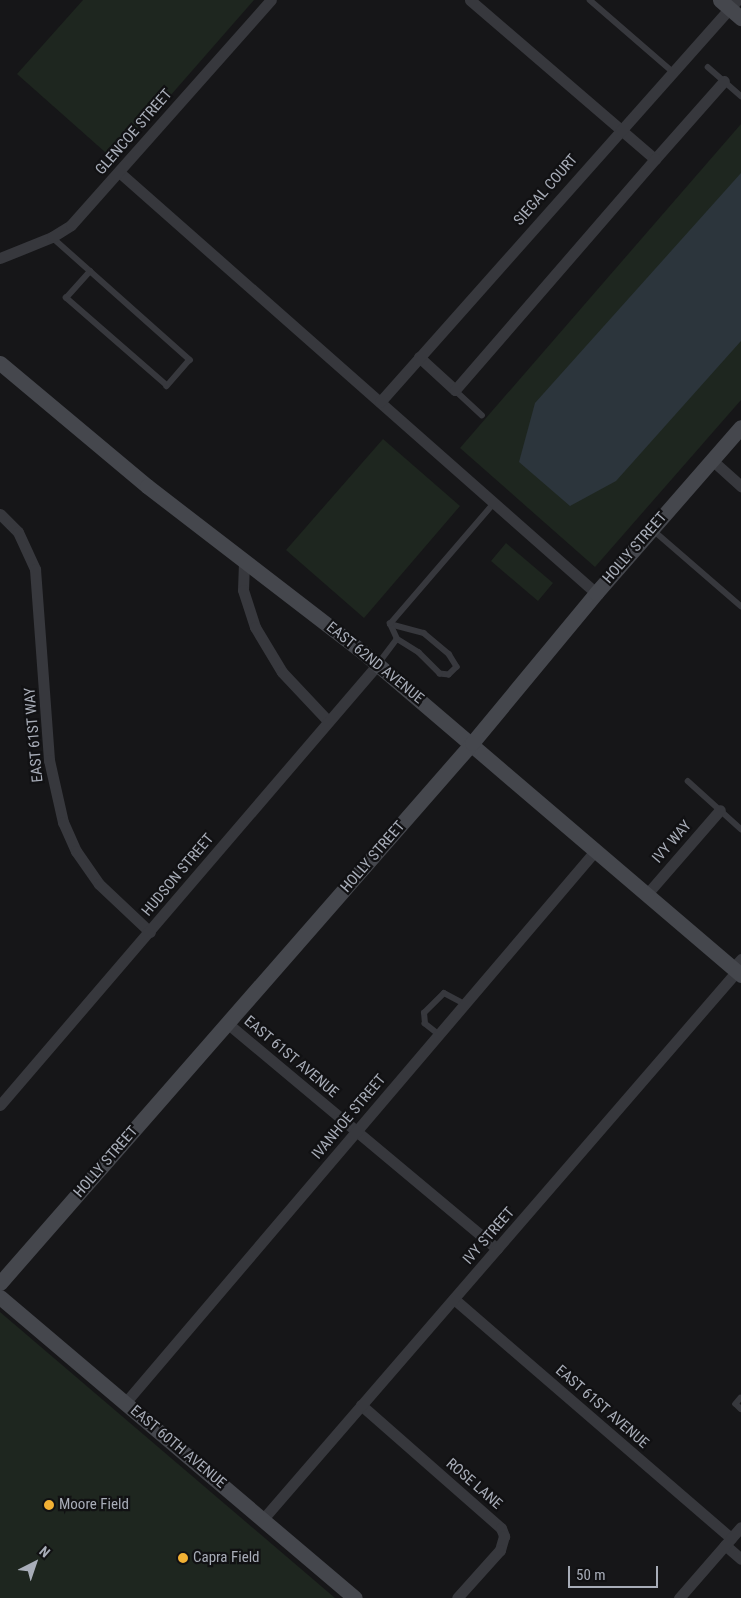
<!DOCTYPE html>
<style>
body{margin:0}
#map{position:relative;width:741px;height:1598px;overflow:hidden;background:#161618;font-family:"Roboto Condensed",sans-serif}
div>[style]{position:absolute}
.green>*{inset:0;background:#1e261f}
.water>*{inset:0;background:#2c353c}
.lane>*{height:5.5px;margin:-2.75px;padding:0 2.75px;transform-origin:2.75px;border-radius:2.75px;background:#37383d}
.street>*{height:11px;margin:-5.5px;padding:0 5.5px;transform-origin:5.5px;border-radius:5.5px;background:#37383d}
.secondary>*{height:15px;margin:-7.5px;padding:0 7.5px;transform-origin:7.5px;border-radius:7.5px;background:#45474d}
.dots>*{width:14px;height:14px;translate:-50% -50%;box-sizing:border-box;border:2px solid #111113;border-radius:50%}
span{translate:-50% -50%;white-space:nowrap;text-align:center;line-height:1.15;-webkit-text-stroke:4.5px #111113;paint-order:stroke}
.street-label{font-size:15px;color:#a8adb8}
.poi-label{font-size:15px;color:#a8adb8}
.left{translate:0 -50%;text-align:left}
.north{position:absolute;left:10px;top:1538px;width:50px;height:50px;-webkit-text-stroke:4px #111113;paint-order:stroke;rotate:41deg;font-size:14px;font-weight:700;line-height:20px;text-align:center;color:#a8adb8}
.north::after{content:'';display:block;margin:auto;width:18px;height:22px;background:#a8adb8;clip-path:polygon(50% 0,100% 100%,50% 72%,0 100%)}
.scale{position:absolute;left:568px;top:1566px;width:90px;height:22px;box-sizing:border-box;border:2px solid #a8adb8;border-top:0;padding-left:6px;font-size:15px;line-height:18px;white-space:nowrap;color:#a8adb8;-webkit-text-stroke:4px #111113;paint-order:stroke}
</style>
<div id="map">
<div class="green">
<div style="clip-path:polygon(83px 0,254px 0,114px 160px,17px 74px)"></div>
<div style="clip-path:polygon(741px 124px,741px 400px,595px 567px,460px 448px)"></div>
<div style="clip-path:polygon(383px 439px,460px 506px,364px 618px,286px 550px)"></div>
<div style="clip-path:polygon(506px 543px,553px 583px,538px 601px,491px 561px)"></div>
<div style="clip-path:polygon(0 1312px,335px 1598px,0 1598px)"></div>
</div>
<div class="water">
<div style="clip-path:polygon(741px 173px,741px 341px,616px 481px,570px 506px,519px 462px,535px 403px)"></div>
</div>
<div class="lane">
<div style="left:590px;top:0;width:108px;rotate:40.9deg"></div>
<div style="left:708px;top:67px;width:44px;rotate:41.3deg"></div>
<div style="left:52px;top:237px;width:185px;rotate:41.7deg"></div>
<div style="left:190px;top:360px;width:35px;rotate:131deg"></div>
<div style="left:167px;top:386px;width:134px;rotate:-138.9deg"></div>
<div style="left:66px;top:298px;width:36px;rotate:-48deg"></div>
<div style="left:455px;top:390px;width:37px;rotate:43deg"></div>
<div style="left:652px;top:529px;width:118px;rotate:40.9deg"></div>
<div style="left:390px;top:624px;width:35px;rotate:15deg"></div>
<div style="left:424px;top:633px;width:33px;rotate:40deg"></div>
<div style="left:449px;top:654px;width:15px;rotate:58deg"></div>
<div style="left:457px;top:667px;width:11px;rotate:135deg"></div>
<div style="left:449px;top:675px;width:9px;rotate:-174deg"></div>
<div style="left:440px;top:674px;width:30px;rotate:-135deg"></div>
<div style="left:419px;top:653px;width:26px;rotate:-148deg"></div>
<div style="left:378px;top:664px;width:31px;rotate:-53deg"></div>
<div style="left:397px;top:639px;width:17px;rotate:-115deg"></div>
<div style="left:390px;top:624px;width:160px;rotate:-49.3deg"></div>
<div style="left:688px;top:781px;width:72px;rotate:42.2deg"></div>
<div style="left:439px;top:1035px;width:18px;rotate:-142deg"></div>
<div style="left:425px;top:1024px;width:11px;rotate:-95deg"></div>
<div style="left:424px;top:1013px;width:28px;rotate:-45deg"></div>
<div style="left:444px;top:993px;width:24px;rotate:28deg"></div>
<div style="left:741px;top:1398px;width:8px;rotate:130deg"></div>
<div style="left:736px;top:1404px;width:7px;rotate:45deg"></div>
</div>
<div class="street">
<div style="left:470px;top:0;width:244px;rotate:40.7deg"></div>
<div style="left:655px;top:159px;width:104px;rotate:-48.5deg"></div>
<div style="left:119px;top:172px;width:636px;rotate:41.43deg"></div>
<div style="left:0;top:258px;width:56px;rotate:-22deg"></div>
<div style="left:52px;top:237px;width:22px;rotate:-32deg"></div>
<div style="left:71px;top:225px;width:301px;rotate:-48.4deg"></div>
<div style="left:419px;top:357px;width:49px;rotate:42.5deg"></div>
<div style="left:455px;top:390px;width:306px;rotate:-49.1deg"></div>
<div style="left:380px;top:402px;width:538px;rotate:-48.39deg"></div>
<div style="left:713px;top:461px;width:38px;rotate:42deg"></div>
<div style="left:0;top:514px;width:25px;rotate:45deg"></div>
<div style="left:18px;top:532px;width:41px;rotate:65.3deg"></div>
<div style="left:35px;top:569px;width:192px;rotate:85.8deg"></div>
<div style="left:49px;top:760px;width:64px;rotate:77.3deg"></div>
<div style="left:63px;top:822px;width:32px;rotate:66deg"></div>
<div style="left:76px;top:851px;width:40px;rotate:55.1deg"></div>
<div style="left:99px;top:884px;width:70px;rotate:43.3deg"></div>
<div style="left:244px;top:562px;width:28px;rotate:92deg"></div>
<div style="left:243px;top:590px;width:39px;rotate:72deg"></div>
<div style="left:255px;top:627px;width:52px;rotate:59deg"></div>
<div style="left:282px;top:672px;width:67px;rotate:46.8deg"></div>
<div style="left:647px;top:894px;width:111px;rotate:-49deg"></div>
<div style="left:733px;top:968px;width:12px;rotate:-48deg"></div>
<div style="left:227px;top:1023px;width:352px;rotate:39.9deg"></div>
<div style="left:0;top:1105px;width:581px;rotate:-49.4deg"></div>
<div style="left:454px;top:1299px;width:366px;rotate:40.8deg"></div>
<div style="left:125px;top:1403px;width:725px;rotate:-49.59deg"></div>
<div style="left:361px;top:1405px;width:186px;rotate:41.3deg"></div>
<div style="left:501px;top:1528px;width:9px;rotate:69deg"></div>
<div style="left:504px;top:1536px;width:15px;rotate:106deg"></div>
<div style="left:500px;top:1550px;width:64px;rotate:131.9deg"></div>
<div style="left:263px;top:1519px;width:725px;rotate:-49.14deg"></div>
<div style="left:725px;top:1545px;width:21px;rotate:41deg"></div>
<div style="left:679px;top:1598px;width:94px;rotate:-48.9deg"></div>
</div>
<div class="secondary">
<div style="left:720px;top:0;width:28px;rotate:41deg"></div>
<div style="left:0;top:363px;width:192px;rotate:39.9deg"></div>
<div style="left:147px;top:486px;width:274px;rotate:37.6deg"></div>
<div style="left:364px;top:653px;width:496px;rotate:40.5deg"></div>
<div style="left:0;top:1283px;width:717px;rotate:-48.84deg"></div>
<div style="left:472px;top:743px;width:195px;rotate:-50.4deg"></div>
<div style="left:596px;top:593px;width:220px;rotate:-48.9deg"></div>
<div style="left:0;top:1297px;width:465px;rotate:40.3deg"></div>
</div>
<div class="dots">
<div style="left:49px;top:1505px;background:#f2b134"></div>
<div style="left:183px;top:1558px;background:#f2b134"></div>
</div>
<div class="street-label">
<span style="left:134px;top:132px;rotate:-49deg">GLENCOE STREET</span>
<span style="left:546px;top:190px;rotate:-49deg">SIEGAL COURT</span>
<span style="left:635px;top:548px;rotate:-49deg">HOLLY STREET</span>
<span style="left:375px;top:663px;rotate:39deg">EAST 62ND AVENUE</span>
<span style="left:34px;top:735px;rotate:-95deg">EAST 61ST WAY</span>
<span style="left:672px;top:842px;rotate:-49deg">IVY WAY</span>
<span style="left:373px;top:857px;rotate:-49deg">HOLLY STREET</span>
<span style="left:178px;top:875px;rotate:-50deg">HUDSON STREET</span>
<span style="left:291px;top:1057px;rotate:40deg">EAST 61ST AVENUE</span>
<span style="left:349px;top:1117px;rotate:-50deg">IVANHOE STREET</span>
<span style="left:106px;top:1162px;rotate:-49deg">HOLLY STREET</span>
<span style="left:489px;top:1236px;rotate:-49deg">IVY STREET</span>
<span style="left:602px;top:1407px;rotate:41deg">EAST 61ST AVENUE</span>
<span style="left:178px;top:1447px;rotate:40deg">EAST 60TH AVENUE</span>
<span style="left:474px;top:1484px;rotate:41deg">ROSE LANE</span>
</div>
<div class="poi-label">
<span class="left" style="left:59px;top:1505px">Moore Field</span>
<span class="left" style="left:193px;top:1558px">Capra Field</span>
</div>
<div class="north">N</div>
<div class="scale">50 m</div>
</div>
